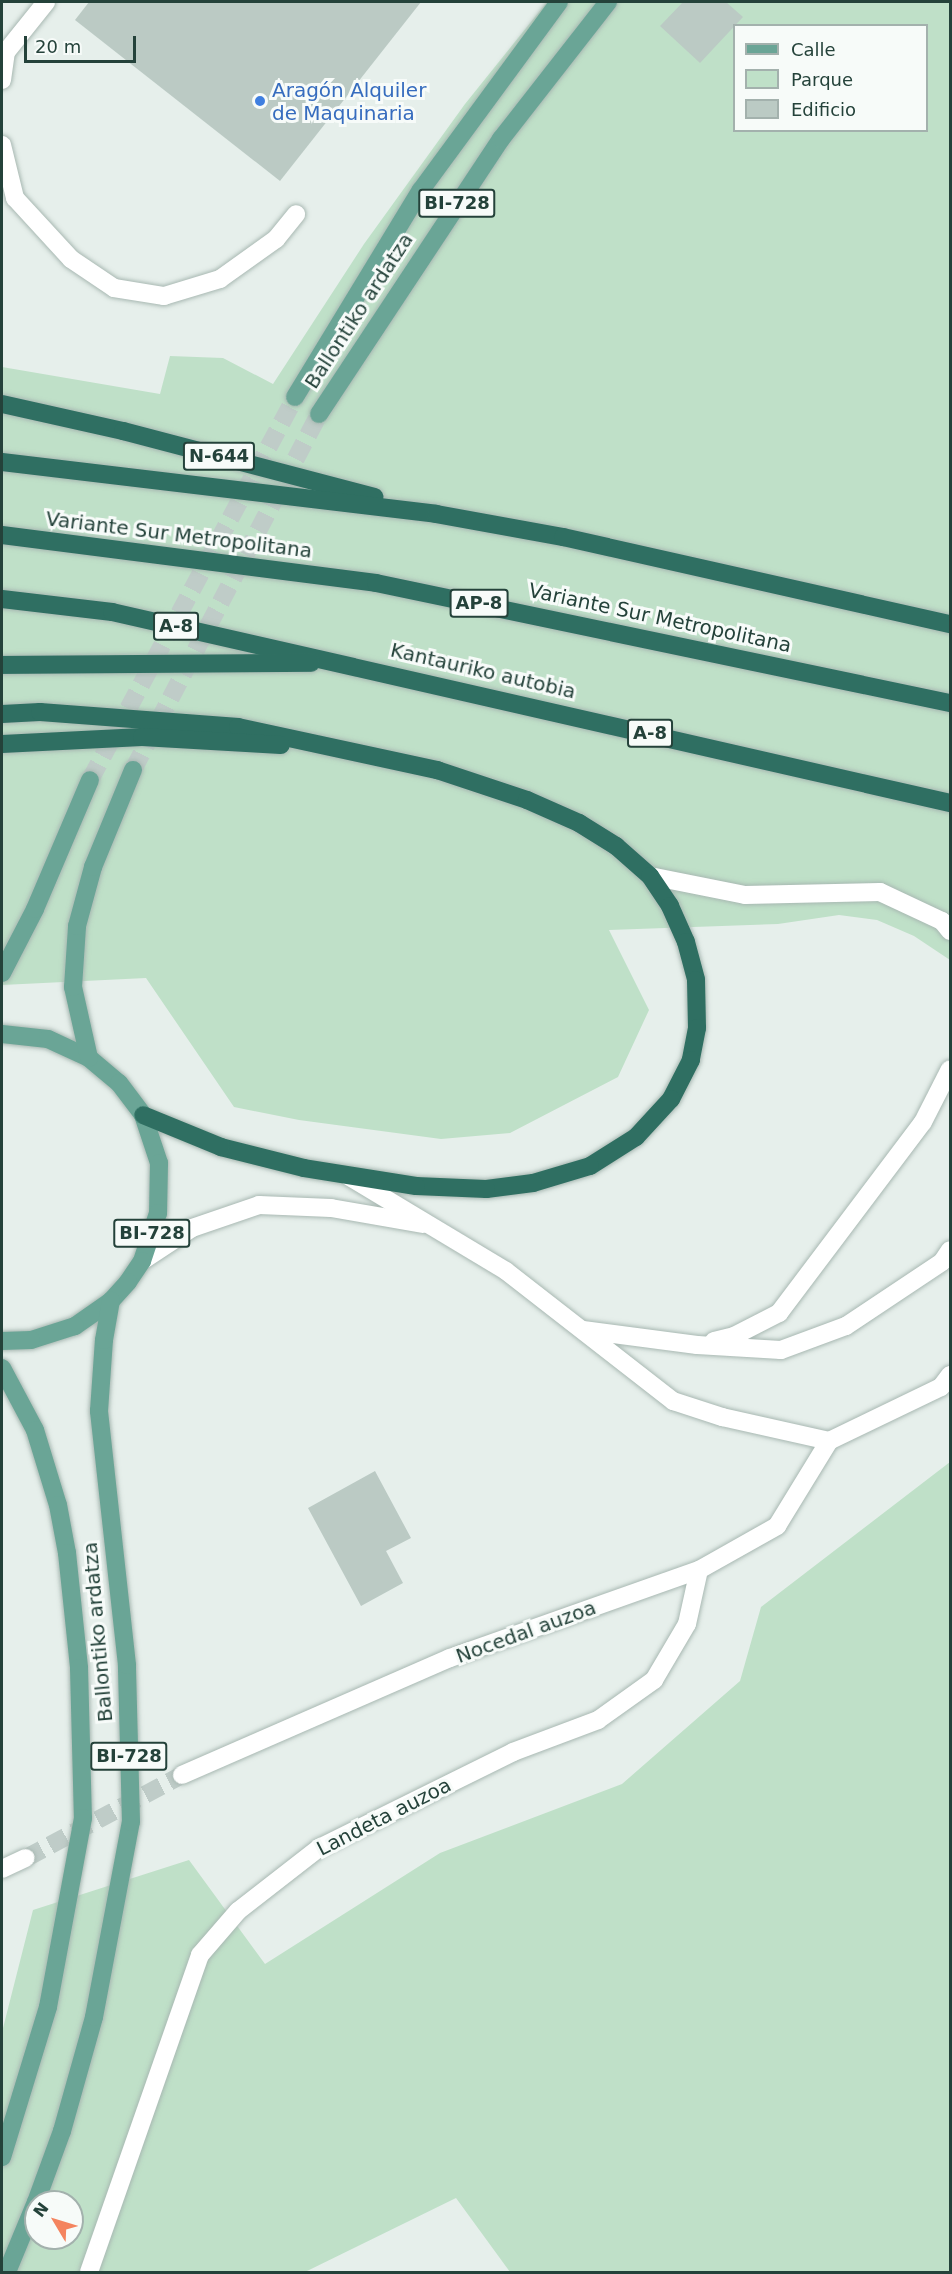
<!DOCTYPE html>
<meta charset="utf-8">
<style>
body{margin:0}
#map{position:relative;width:952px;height:2274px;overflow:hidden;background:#e6efeb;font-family:"DejaVu Sans",sans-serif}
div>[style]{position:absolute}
.green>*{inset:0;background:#bfe0c8}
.building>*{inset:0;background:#bbcac4}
.minor-tunnel>*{height:18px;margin-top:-9px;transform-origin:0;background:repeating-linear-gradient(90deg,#bfccc8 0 18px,transparent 0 27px)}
.major-tunnel>*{height:18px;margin-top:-9px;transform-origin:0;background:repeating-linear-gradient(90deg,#bfccc8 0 18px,transparent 0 27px)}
.roads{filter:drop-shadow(0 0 2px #a8b8b2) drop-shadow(0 0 2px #a8b8b2)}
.minor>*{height:18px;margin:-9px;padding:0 9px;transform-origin:9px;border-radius:9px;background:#fff}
.major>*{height:18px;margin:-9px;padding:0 9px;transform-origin:9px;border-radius:9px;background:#6aa596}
.highway>*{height:18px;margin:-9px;padding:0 9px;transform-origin:9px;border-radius:9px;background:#2f6f62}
.dots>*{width:16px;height:16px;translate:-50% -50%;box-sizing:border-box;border:3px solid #f7fbf9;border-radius:50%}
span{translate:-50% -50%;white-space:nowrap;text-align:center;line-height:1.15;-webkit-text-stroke:6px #f7fbf9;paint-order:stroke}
.shield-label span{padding:2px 4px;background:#f7fbf9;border:2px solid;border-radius:4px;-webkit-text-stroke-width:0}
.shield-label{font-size:18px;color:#24423a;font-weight:700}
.shop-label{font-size:20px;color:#366cbe}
.left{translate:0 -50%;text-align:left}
.street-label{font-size:20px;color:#24423a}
.frame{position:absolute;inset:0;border:3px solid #24423a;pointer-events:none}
.legend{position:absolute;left:733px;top:24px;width:195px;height:108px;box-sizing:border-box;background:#f7fbf9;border:2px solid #a3b1ad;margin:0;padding:8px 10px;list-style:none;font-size:18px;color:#24423a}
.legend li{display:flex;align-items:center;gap:12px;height:30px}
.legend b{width:30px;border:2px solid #a3b1ad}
.north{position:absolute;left:24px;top:2190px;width:60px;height:60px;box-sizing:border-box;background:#f7fbf9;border:2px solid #a3b1ad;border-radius:50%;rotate:308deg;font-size:16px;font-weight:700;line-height:24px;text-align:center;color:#24423a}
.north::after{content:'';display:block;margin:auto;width:21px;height:27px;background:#f4845f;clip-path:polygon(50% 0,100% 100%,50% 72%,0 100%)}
.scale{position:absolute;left:24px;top:36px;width:112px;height:27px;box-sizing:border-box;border:3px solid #24423a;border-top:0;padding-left:8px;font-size:18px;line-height:21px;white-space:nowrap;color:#24423a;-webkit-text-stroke:4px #f7fbf9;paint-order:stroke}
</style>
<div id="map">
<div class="green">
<div style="clip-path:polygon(evenodd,547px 2px,950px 2px,950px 960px,914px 936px,877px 920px,839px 915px,778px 924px,609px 930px,649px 1010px,618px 1077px,510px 1133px,441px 1139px,299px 1120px,234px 1107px,146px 978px,2px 985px,2px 367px,160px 394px,170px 356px,223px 358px,273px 384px,364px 244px,465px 104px,547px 2px,734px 26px,926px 26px,926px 130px,734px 130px,734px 26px)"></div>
<div style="clip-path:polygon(evenodd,950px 1462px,950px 2272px,510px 2272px,456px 2198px,305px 2272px,2px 2272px,2px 2032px,33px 1910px,189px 1860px,265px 1964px,440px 1853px,622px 1784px,740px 1681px,761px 1607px,950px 1462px,36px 2202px,72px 2202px,72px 2238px,36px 2238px,36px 2202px)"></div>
</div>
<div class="building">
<div style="clip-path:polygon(89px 2px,421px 2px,280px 181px,75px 20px)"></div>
<div style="clip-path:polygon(683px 2px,726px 2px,743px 17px,700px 63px,660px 26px)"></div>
<div style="clip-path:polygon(375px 1471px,411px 1538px,386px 1551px,403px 1583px,361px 1606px,308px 1508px)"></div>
</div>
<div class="minor-tunnel">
<div style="left:26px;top:1858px;width:177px;rotate:-28deg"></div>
</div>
<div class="major-tunnel">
<div style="left:133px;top:770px;width:402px;rotate:-62.4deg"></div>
<div style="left:90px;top:780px;width:434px;rotate:-61.8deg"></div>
</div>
<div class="roads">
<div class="minor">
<div style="left:2px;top:80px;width:28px;rotate:-82deg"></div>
<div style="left:6px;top:52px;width:64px;rotate:-51.3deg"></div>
<div style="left:2px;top:145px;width:55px;rotate:76.2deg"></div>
<div style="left:15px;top:198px;width:83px;rotate:47.4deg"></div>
<div style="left:71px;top:259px;width:52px;rotate:34deg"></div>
<div style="left:114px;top:288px;width:51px;rotate:9.1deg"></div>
<div style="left:164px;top:296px;width:59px;rotate:-16.9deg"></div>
<div style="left:220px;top:279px;width:69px;rotate:-35.5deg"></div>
<div style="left:276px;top:239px;width:32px;rotate:-51deg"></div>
<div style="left:650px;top:876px;width:97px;rotate:11.3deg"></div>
<div style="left:745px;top:895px;width:135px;rotate:-1.3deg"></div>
<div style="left:880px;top:892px;width:68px;rotate:25.1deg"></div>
<div style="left:942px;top:921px;width:13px;rotate:51deg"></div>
<div style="left:348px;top:1176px;width:184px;rotate:31deg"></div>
<div style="left:506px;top:1271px;width:212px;rotate:37.9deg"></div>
<div style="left:673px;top:1401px;width:52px;rotate:18.1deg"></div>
<div style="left:722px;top:1417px;width:110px;rotate:12.6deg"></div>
<div style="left:829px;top:1441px;width:124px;rotate:-25.7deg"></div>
<div style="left:941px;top:1387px;width:15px;rotate:-53deg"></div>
<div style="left:142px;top:1261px;width:60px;rotate:-33.4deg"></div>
<div style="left:192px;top:1228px;width:71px;rotate:-18.9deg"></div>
<div style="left:259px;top:1205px;width:72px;rotate:2.4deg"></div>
<div style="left:331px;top:1208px;width:93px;rotate:9.9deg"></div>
<div style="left:583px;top:1330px;width:115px;rotate:7.5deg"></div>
<div style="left:697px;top:1345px;width:84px;rotate:3.4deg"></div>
<div style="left:781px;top:1350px;width:69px;rotate:-20.3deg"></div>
<div style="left:846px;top:1326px;width:115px;rotate:-33.7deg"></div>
<div style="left:942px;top:1262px;width:14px;rotate:-56deg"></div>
<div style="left:714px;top:1341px;width:21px;rotate:-14deg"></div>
<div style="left:734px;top:1336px;width:51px;rotate:-27.1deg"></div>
<div style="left:779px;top:1313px;width:239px;rotate:-53deg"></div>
<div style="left:923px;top:1122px;width:59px;rotate:-63deg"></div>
<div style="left:182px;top:1775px;width:292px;rotate:-23.6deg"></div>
<div style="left:450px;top:1658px;width:264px;rotate:-19.5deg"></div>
<div style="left:699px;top:1570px;width:90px;rotate:-29.4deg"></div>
<div style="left:777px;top:1526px;width:100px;rotate:-58.5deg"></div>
<div style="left:2px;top:1869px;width:26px;rotate:-25deg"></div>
<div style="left:89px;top:2272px;width:336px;rotate:-70.7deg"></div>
<div style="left:200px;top:1955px;width:58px;rotate:-49.2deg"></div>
<div style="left:238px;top:1911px;width:103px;rotate:-37.9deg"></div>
<div style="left:319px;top:1848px;width:216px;rotate:-26.3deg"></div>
<div style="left:513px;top:1752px;width:91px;rotate:-20.6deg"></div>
<div style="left:598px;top:1720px;width:69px;rotate:-35.5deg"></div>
<div style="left:654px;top:1680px;width:65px;rotate:-59.5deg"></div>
<div style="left:687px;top:1624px;width:55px;rotate:-77.5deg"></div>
</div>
<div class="major">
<div style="left:295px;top:397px;width:242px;rotate:-58.7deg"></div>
<div style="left:421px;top:190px;width:233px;rotate:-53.7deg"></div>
<div style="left:319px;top:414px;width:330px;rotate:-56.5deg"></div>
<div style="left:501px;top:139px;width:174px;rotate:-52deg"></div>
<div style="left:2px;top:973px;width:72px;rotate:-62.7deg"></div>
<div style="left:35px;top:909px;width:140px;rotate:-66.9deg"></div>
<div style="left:2px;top:1034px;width:46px;rotate:6.2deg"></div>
<div style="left:48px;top:1039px;width:45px;rotate:24.9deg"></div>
<div style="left:89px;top:1058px;width:39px;rotate:40deg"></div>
<div style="left:119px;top:1083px;width:40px;rotate:53deg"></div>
<div style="left:143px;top:1115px;width:51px;rotate:71.6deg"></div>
<div style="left:159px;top:1163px;width:50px;rotate:91.1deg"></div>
<div style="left:158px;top:1213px;width:51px;rotate:108.4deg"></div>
<div style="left:142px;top:1261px;width:25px;rotate:124deg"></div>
<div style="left:128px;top:1282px;width:25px;rotate:132deg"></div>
<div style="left:111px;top:1301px;width:44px;rotate:145.2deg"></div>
<div style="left:75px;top:1326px;width:46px;rotate:162.3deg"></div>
<div style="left:31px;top:1340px;width:29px;rotate:178deg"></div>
<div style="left:89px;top:1058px;width:73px;rotate:-102.7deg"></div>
<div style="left:73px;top:987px;width:61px;rotate:-86.2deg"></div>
<div style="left:77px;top:926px;width:61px;rotate:-74.8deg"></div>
<div style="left:93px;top:867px;width:105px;rotate:-67.6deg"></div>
<div style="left:2px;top:1368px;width:70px;rotate:62deg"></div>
<div style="left:35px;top:1430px;width:78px;rotate:73deg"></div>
<div style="left:58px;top:1505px;width:49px;rotate:79.4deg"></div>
<div style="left:67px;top:1553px;width:116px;rotate:84deg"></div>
<div style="left:79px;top:1668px;width:150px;rotate:88.5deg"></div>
<div style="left:83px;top:1818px;width:192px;rotate:100.5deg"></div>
<div style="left:48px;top:2007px;width:157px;rotate:107deg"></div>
<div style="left:36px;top:2202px;width:76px;rotate:-69.9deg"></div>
<div style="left:62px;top:2131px;width:118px;rotate:-74.3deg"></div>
<div style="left:94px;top:2017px;width:198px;rotate:-79.3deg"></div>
<div style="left:131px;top:1822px;width:157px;rotate:-91.5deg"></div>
<div style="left:127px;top:1665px;width:256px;rotate:-96.3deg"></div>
<div style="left:99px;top:1411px;width:71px;rotate:-86deg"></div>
<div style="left:104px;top:1340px;width:40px;rotate:-80deg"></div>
<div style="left:7px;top:2272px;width:76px;rotate:-67.5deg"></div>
</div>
<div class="highway">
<div style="left:2px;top:404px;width:124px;rotate:12.6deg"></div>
<div style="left:123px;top:431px;width:260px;rotate:14.7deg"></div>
<div style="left:2px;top:462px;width:437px;rotate:6.8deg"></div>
<div style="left:436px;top:514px;width:129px;rotate:10.3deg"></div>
<div style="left:563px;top:537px;width:397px;rotate:12.7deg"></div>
<div style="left:2px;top:535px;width:377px;rotate:7.3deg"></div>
<div style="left:376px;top:583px;width:586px;rotate:11.81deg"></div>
<div style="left:2px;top:599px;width:111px;rotate:6.7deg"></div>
<div style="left:112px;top:612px;width:859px;rotate:12.84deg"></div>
<div style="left:2px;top:665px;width:309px;rotate:-0.4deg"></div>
<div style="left:2px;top:714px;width:38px;rotate:-3deg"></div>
<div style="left:40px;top:712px;width:199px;rotate:4.3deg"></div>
<div style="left:238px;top:727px;width:204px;rotate:12.2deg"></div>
<div style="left:437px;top:770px;width:95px;rotate:18.4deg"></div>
<div style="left:527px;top:800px;width:57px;rotate:23.9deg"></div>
<div style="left:579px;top:823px;width:44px;rotate:31.9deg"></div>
<div style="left:616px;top:846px;width:45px;rotate:41.4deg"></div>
<div style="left:650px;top:876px;width:36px;rotate:56deg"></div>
<div style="left:670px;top:906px;width:39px;rotate:66deg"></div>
<div style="left:686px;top:942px;width:39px;rotate:75deg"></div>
<div style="left:696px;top:980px;width:48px;rotate:88.8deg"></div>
<div style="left:697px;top:1028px;width:33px;rotate:101deg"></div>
<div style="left:691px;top:1060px;width:44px;rotate:117.1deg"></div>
<div style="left:671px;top:1099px;width:52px;rotate:132.6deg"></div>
<div style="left:636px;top:1137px;width:54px;rotate:147.8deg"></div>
<div style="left:590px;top:1166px;width:59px;rotate:163.4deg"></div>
<div style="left:533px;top:1183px;width:47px;rotate:172.7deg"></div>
<div style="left:486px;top:1189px;width:70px;rotate:-177.5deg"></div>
<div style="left:416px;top:1186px;width:113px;rotate:-170.9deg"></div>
<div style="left:304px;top:1168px;width:86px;rotate:-165.8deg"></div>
<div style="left:221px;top:1147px;width:84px;rotate:-157.7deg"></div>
<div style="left:2px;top:744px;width:140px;rotate:-2.9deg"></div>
<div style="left:142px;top:737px;width:139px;rotate:3.3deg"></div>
</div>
</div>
<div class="dots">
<div style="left:260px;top:101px;background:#3f7fe0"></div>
</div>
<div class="shield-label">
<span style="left:457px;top:203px">BI-728</span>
<span style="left:219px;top:456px">N-644</span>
<span style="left:479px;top:603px">AP-8</span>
<span style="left:176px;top:626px">A-8</span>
<span style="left:650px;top:733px">A-8</span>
<span style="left:152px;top:1233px">BI-728</span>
<span style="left:129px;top:1756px">BI-728</span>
</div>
<div class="shop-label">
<span class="left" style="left:272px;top:102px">Aragón Alquiler<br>de Maquinaria</span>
</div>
<div class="street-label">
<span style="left:359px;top:311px;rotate:-57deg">Ballontiko ardatza</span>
<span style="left:179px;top:535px;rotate:7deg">Variante Sur Metropolitana</span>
<span style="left:660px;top:618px;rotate:12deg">Variante Sur Metropolitana</span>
<span style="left:483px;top:671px;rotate:13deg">Kantauriko autobia</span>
<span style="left:98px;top:1632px;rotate:-95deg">Ballontiko ardatza</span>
<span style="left:526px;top:1632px;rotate:-20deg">Nocedal auzoa</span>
<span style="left:384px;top:1817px;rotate:-27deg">Landeta auzoa</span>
</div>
<div class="frame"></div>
<ul class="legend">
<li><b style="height:8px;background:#6aa596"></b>Calle</li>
<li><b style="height:16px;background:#bfe0c8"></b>Parque</li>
<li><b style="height:16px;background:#bbcac4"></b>Edificio</li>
</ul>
<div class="north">N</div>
<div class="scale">20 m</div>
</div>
